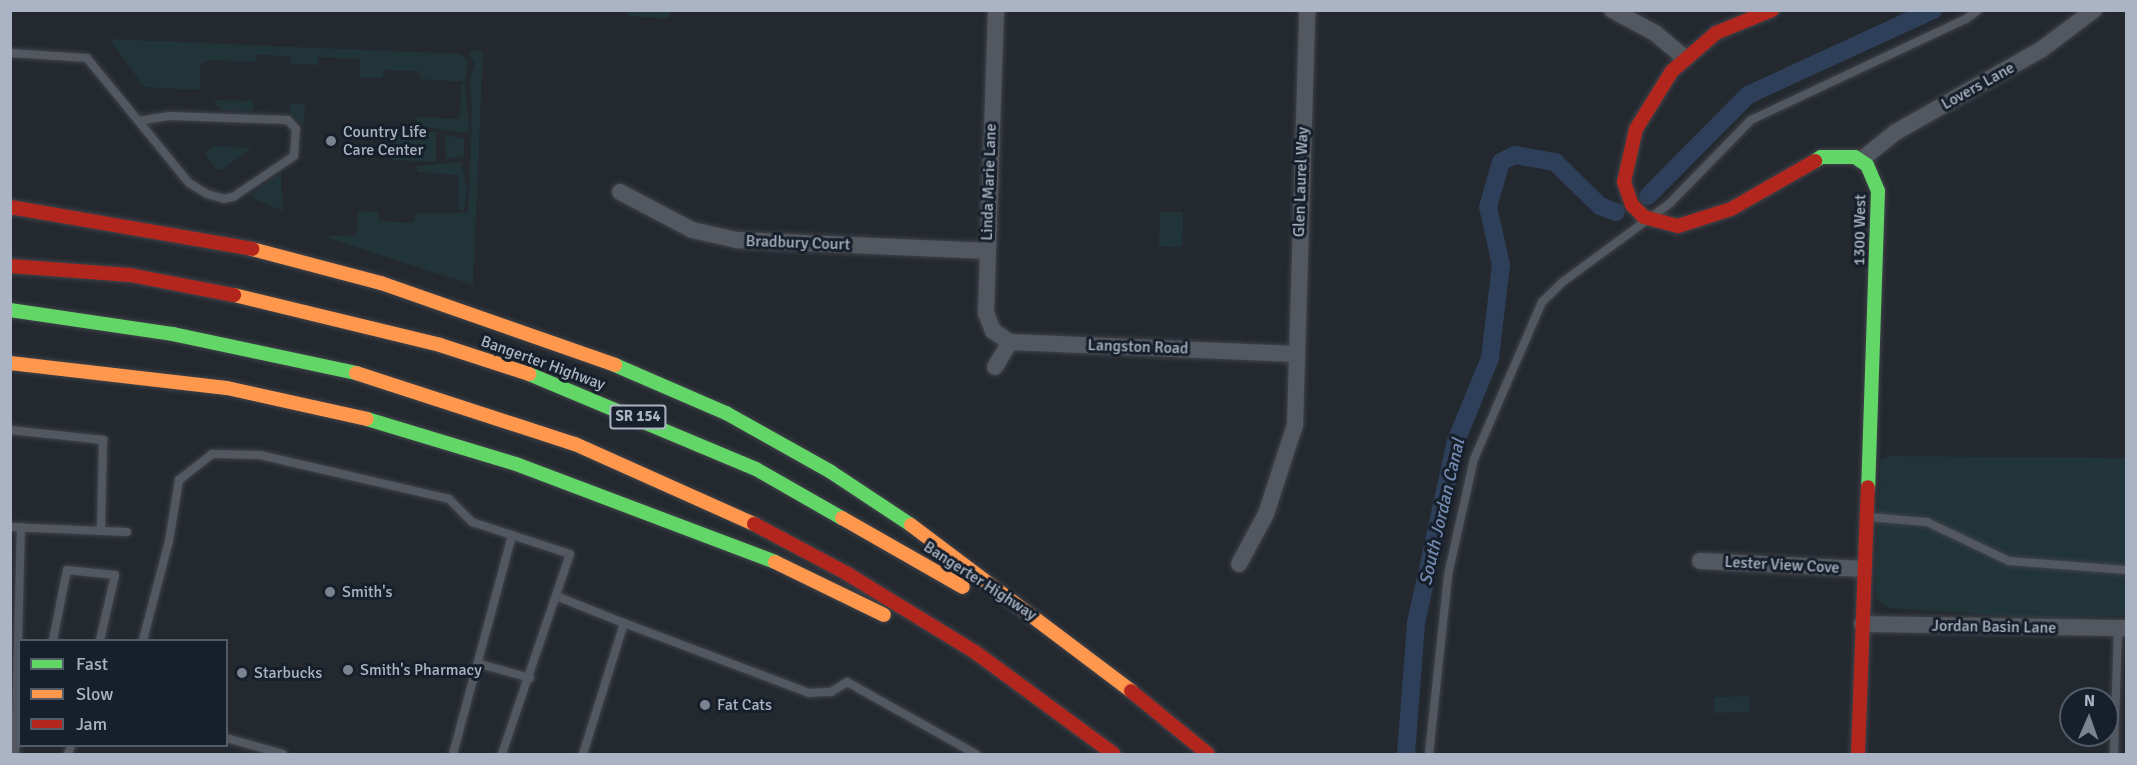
<!DOCTYPE html>
<style>
body{margin:0}
#map{position:relative;width:2137px;height:765px;overflow:hidden;background:#242930;font-family:Signika,sans-serif}
div>[style]{position:absolute}
.green>*{inset:0;background:#213438}
.canal>*{height:18px;margin:-9px;padding:0 9px;transform-origin:9px;border-radius:9px;background:#2e3f59}
.roads{filter:drop-shadow(0 0 2px #404349) drop-shadow(0 0 2px #404349)}
.lane>*{height:8px;margin:-4px;padding:0 4px;transform-origin:4px;border-radius:4px;background:#535860}
.street>*{height:16px;margin:-8px;padding:0 8px;transform-origin:8px;border-radius:8px;background:#535860}
.fast>*{height:14px;margin:-7px;padding:0 7px;transform-origin:7px;border-radius:7px;background:#63d668}
.slow>*{height:14px;margin:-7px;padding:0 7px;transform-origin:7px;border-radius:7px;background:#ff974d}
.jam>*{height:14px;margin:-7px;padding:0 7px;transform-origin:7px;border-radius:7px;background:#b3261e}
.dots>*{width:16px;height:16px;translate:-50% -50%;box-sizing:border-box;border:3px solid #171f2b;border-radius:50%}
span{translate:-50% -50%;white-space:nowrap;text-align:center;line-height:1.15;-webkit-text-stroke:6px #171f2b;paint-order:stroke}
.shield-label span{padding:2px 4px;background:#171f2b;border:2px solid;border-radius:4px;-webkit-text-stroke-width:0}
.shield-label{font-size:15px;color:#abb4c4;font-weight:700}
.street-label{font-size:16px;color:#abb4c4}
.poi-label{font-size:16px;color:#abb4c4}
.left{translate:0 -50%;text-align:left}
.water-label{font-size:18px;color:#728aaf;font-style:italic}
.frame{position:absolute;inset:0;border:12px solid #abb4c4;pointer-events:none}
.legend{position:absolute;left:18px;top:639px;width:210px;height:108px;box-sizing:border-box;background:#171f2b;border:2px solid #525b68;margin:0;padding:8px 10px;list-style:none;font-size:18px;color:#abb4c4}
.legend li{display:flex;align-items:center;gap:12px;height:30px}
.legend b{width:30px;border:2px solid #525b68}
.north{position:absolute;left:2059px;top:687px;width:60px;height:60px;box-sizing:border-box;background:#171f2b;border:2px solid #525b68;border-radius:50%;rotate:2deg;font-size:16px;font-weight:700;line-height:24px;text-align:center;color:#abb4c4}
.north::after{content:'';display:block;margin:auto;width:21px;height:27px;background:#7c8390;clip-path:polygon(50% 0,100% 100%,50% 72%,0 100%)}
</style>
<div id="map">
<div class="green">
<div style="clip-path:polygon(629px 11px,669px 11px,669px 19px,628px 16px)"></div>
<div style="clip-path:polygon(109px 39px,461px 54px,468px 63px,465px 82px,420px 79px,419px 71px,384px 70px,383px 78px,360px 78px,360px 59px,318px 57px,318px 65px,291px 64px,290px 57px,256px 54px,256px 62px,208px 60px,200px 64px,200px 90px,144px 87px)"></div>
<div style="clip-path:polygon(468px 51px,483px 51px,473px 285px,322px 236px,357px 235px,358px 211px,378px 212px,379px 221px,414px 223px,415px 213px,468px 213px,472px 119px,470px 78px,475px 65px)"></div>
<div style="clip-path:polygon(465px 83px,469px 130px,463px 133px,417px 126px,417px 117px,460px 119px,461px 84px)"></div>
<div style="clip-path:polygon(213px 100px,253px 101px,253px 111px,221px 110px)"></div>
<div style="clip-path:polygon(290px 103px,305px 104px,304px 126px,290px 113px)"></div>
<div style="clip-path:polygon(394px 130px,436px 132px,436px 162px,393px 160px)"></div>
<div style="clip-path:polygon(446px 135px,464px 139px,464px 156px,446px 159px)"></div>
<div style="clip-path:polygon(214px 146px,252px 148px,223px 169px,217px 169px,204px 154px)"></div>
<div style="clip-path:polygon(461px 162px,467px 191px,464px 210px,459px 210px,458px 175px,417px 172px,417px 166px)"></div>
<div style="clip-path:polygon(281px 173px,283px 211px,252px 198px,254px 192px)"></div>
<div style="clip-path:polygon(1160px 212px,1183px 212px,1182px 247px,1159px 246px)"></div>
<div style="clip-path:polygon(1890px 456px,2126px 458px,2126px 616px,2038px 618px,1888px 608px,1876px 599px,1875px 576px,1880px 460px)"></div>
<div style="clip-path:polygon(1749px 696px,1750px 712px,1714px 713px,1714px 697px)"></div>
</div>
<div class="canal">
<div style="left:1648px;top:196px;width:142px;rotate:-45.3deg"></div>
<div style="left:1748px;top:95px;width:204px;rotate:-24.7deg"></div>
<div style="left:1406px;top:754px;width:131px;rotate:-85.6deg"></div>
<div style="left:1416px;top:623px;width:186px;rotate:-77.6deg"></div>
<div style="left:1456px;top:441px;width:90px;rotate:-67.7deg"></div>
<div style="left:1490px;top:358px;width:94px;rotate:-83.3deg"></div>
<div style="left:1501px;top:265px;width:59px;rotate:-102.6deg"></div>
<div style="left:1488px;top:207px;width:47px;rotate:-73.9deg"></div>
<div style="left:1501px;top:162px;width:16px;rotate:-27deg"></div>
<div style="left:1515px;top:155px;width:41px;rotate:9.9deg"></div>
<div style="left:1555px;top:162px;width:63px;rotate:44.4deg"></div>
<div style="left:1600px;top:206px;width:17px;rotate:21deg"></div>
</div>
<div class="roads">
<div class="lane">
<div style="left:10px;top:53px;width:77px;rotate:3.7deg"></div>
<div style="left:87px;top:58px;width:161px;rotate:50.8deg"></div>
<div style="left:189px;top:183px;width:21px;rotate:31deg"></div>
<div style="left:207px;top:194px;width:18px;rotate:16deg"></div>
<div style="left:224px;top:199px;width:9px;rotate:-13deg"></div>
<div style="left:233px;top:197px;width:73px;rotate:-33.9deg"></div>
<div style="left:294px;top:156px;width:27px;rotate:-86deg"></div>
<div style="left:296px;top:129px;width:12px;rotate:-132deg"></div>
<div style="left:288px;top:120px;width:119px;rotate:-178.1deg"></div>
<div style="left:169px;top:116px;width:31px;rotate:171deg"></div>
<div style="left:10px;top:430px;width:94px;rotate:6.1deg"></div>
<div style="left:103px;top:440px;width:91px;rotate:91.3deg"></div>
<div style="left:1869px;top:517px;width:58px;rotate:4.9deg"></div>
<div style="left:1927px;top:522px;width:91px;rotate:25.4deg"></div>
<div style="left:2009px;top:561px;width:117px;rotate:4.4deg"></div>
<div style="left:10px;top:527px;width:117px;rotate:2.4deg"></div>
<div style="left:556px;top:596px;width:73px;rotate:21.7deg"></div>
<div style="left:53px;top:640px;width:71px;rotate:-78.7deg"></div>
<div style="left:67px;top:570px;width:48px;rotate:5.9deg"></div>
<div style="left:115px;top:575px;width:67px;rotate:103deg"></div>
<div style="left:143px;top:640px;width:102px;rotate:-75.3deg"></div>
<div style="left:169px;top:541px;width:62px;rotate:-80.7deg"></div>
<div style="left:179px;top:480px;width:42px;rotate:-38.2deg"></div>
<div style="left:212px;top:454px;width:48px;rotate:1.2deg"></div>
<div style="left:260px;top:455px;width:194px;rotate:13.1deg"></div>
<div style="left:449px;top:499px;width:33px;rotate:45deg"></div>
<div style="left:472px;top:522px;width:103px;rotate:18.1deg"></div>
<div style="left:570px;top:554px;width:211px;rotate:108.8deg"></div>
<div style="left:480px;top:664px;width:52px;rotate:15.6deg"></div>
<div style="left:226px;top:738px;width:59px;rotate:15.7deg"></div>
<div style="left:15px;top:754px;width:227px;rotate:-88.5deg"></div>
<div style="left:68px;top:754px;width:9px;rotate:-69deg"></div>
<div style="left:453px;top:754px;width:227px;rotate:-74.9deg"></div>
<div style="left:583px;top:754px;width:137px;rotate:-72.6deg"></div>
<div style="left:624px;top:623px;width:198px;rotate:20.7deg"></div>
<div style="left:809px;top:693px;width:22px;rotate:-3deg"></div>
<div style="left:831px;top:692px;width:19px;rotate:-32deg"></div>
<div style="left:847px;top:682px;width:148px;rotate:29.2deg"></div>
<div style="left:1429px;top:754px;width:180px;rotate:-83.9deg"></div>
<div style="left:1448px;top:575px;width:119px;rotate:-77.4deg"></div>
<div style="left:1474px;top:459px;width:171px;rotate:-66.6deg"></div>
<div style="left:1542px;top:302px;width:30px;rotate:-44deg"></div>
<div style="left:1564px;top:281px;width:132px;rotate:-36.3deg"></div>
<div style="left:1670px;top:203px;width:116px;rotate:-45.7deg"></div>
<div style="left:1751px;top:120px;width:238px;rotate:-25.2deg"></div>
<div style="left:1966px;top:19px;width:15px;rotate:-37deg"></div>
<div style="left:2114px;top:754px;width:126px;rotate:-88.2deg"></div>
</div>
<div class="street">
<div style="left:996px;top:10px;width:303px;rotate:91.9deg"></div>
<div style="left:986px;top:313px;width:19px;rotate:69deg"></div>
<div style="left:993px;top:331px;width:20px;rotate:33deg"></div>
<div style="left:1010px;top:342px;width:285px;rotate:2.4deg"></div>
<div style="left:1612px;top:10px;width:49px;rotate:28.1deg"></div>
<div style="left:1655px;top:33px;width:39px;rotate:40deg"></div>
<div style="left:1861px;top:160px;width:45px;rotate:-38.7deg"></div>
<div style="left:1896px;top:132px;width:168px;rotate:-29.6deg"></div>
<div style="left:2042px;top:49px;width:65px;rotate:-36.9deg"></div>
<div style="left:620px;top:192px;width:81px;rotate:27.8deg"></div>
<div style="left:692px;top:230px;width:46px;rotate:12.5deg"></div>
<div style="left:737px;top:240px;width:250px;rotate:2.5deg"></div>
<div style="left:995px;top:367px;width:29px;rotate:-59deg"></div>
<div style="left:1700px;top:561px;width:164px;rotate:2.8deg"></div>
<div style="left:1239px;top:564px;width:57px;rotate:-61.6deg"></div>
<div style="left:1266px;top:514px;width:94px;rotate:-72deg"></div>
<div style="left:1295px;top:425px;width:415px;rotate:-88.3deg"></div>
<div style="left:1862px;top:624px;width:264px;rotate:0.9deg"></div>
</div>
<div class="fast">
<div style="left:1815px;top:161px;width:7px;rotate:-34deg"></div>
<div style="left:1821px;top:157px;width:34px"></div>
<div style="left:1855px;top:157px;width:14px;rotate:34deg"></div>
<div style="left:1867px;top:165px;width:28px;rotate:67deg"></div>
<div style="left:1878px;top:191px;width:296px;rotate:91.9deg"></div>
<div style="left:10px;top:310px;width:165px;rotate:8.4deg"></div>
<div style="left:173px;top:334px;width:187px;rotate:12deg"></div>
<div style="left:615px;top:365px;width:121px;rotate:23.4deg"></div>
<div style="left:726px;top:413px;width:120px;rotate:29.3deg"></div>
<div style="left:831px;top:472px;width:96px;rotate:33.5deg"></div>
<div style="left:529px;top:374px;width:246px;rotate:22.7deg"></div>
<div style="left:756px;top:469px;width:99px;rotate:29.7deg"></div>
<div style="left:367px;top:419px;width:156px;rotate:16.8deg"></div>
<div style="left:516px;top:464px;width:277px;rotate:20.7deg"></div>
</div>
<div class="slow">
<div style="left:252px;top:249px;width:133px;rotate:14.8deg"></div>
<div style="left:381px;top:283px;width:248px;rotate:19.3deg"></div>
<div style="left:234px;top:295px;width:212px;rotate:13.6deg"></div>
<div style="left:440px;top:345px;width:94px;rotate:18deg"></div>
<div style="left:10px;top:363px;width:218px;rotate:6.6deg"></div>
<div style="left:227px;top:388px;width:143px;rotate:12.5deg"></div>
<div style="left:356px;top:373px;width:230px;rotate:18deg"></div>
<div style="left:575px;top:444px;width:196px;rotate:24.1deg"></div>
<div style="left:842px;top:518px;width:139px;rotate:29.7deg"></div>
<div style="left:911px;top:525px;width:276px;rotate:37deg"></div>
<div style="left:775px;top:562px;width:121px;rotate:25.9deg"></div>
</div>
<div class="jam">
<div style="left:1772px;top:10px;width:61px;rotate:157.7deg"></div>
<div style="left:1716px;top:33px;width:58px;rotate:139.2deg"></div>
<div style="left:1672px;top:71px;width:68px;rotate:121.8deg"></div>
<div style="left:1636px;top:129px;width:54px;rotate:102.8deg"></div>
<div style="left:1624px;top:182px;width:24px;rotate:71deg"></div>
<div style="left:1632px;top:205px;width:17px;rotate:45deg"></div>
<div style="left:1644px;top:217px;width:35px;rotate:15deg"></div>
<div style="left:1678px;top:226px;width:56px;rotate:-17.8deg"></div>
<div style="left:1731px;top:209px;width:97px;rotate:-29.7deg"></div>
<div style="left:10px;top:207px;width:246px;rotate:9.8deg"></div>
<div style="left:10px;top:266px;width:120px;rotate:4.3deg"></div>
<div style="left:130px;top:275px;width:106px;rotate:10.9deg"></div>
<div style="left:754px;top:524px;width:104px;rotate:28deg"></div>
<div style="left:846px;top:573px;width:151px;rotate:31.5deg"></div>
<div style="left:975px;top:652px;width:172px;rotate:36.3deg"></div>
<div style="left:1131px;top:691px;width:99px;rotate:39.3deg"></div>
<div style="left:1858px;top:754px;width:267px;rotate:-87.9deg"></div>
</div>
</div>
<div class="dots">
<div style="left:331px;top:141px;background:#7c8390"></div>
<div style="left:330px;top:592px;background:#7c8390"></div>
<div style="left:348px;top:670px;background:#7c8390"></div>
<div style="left:242px;top:673px;background:#7c8390"></div>
<div style="left:705px;top:705px;background:#7c8390"></div>
</div>
<div class="shield-label">
<span style="left:638px;top:417px">SR 154</span>
</div>
<div class="street-label">
<span style="left:1978px;top:86px;rotate:-29deg">Lovers Lane</span>
<span style="left:989px;top:182px;rotate:-88deg">Linda Marie Lane</span>
<span style="left:1301px;top:182px;rotate:-88deg">Glen Laurel Way</span>
<span style="left:1860px;top:230px;rotate:-89deg">1300 West</span>
<span style="left:798px;top:243px;rotate:2deg">Bradbury Court</span>
<span style="left:1138px;top:347px;rotate:2deg">Langston Road</span>
<span style="left:543px;top:363px;rotate:20deg">Bangerter Highway</span>
<span style="left:1782px;top:565px;rotate:3deg">Lester View Cove</span>
<span style="left:980px;top:581px;rotate:33deg">Bangerter Highway</span>
<span style="left:1994px;top:627px;rotate:1deg">Jordan Basin Lane</span>
</div>
<div class="poi-label">
<span class="left" style="left:343px;top:141px">Country Life<br>Care Center</span>
<span class="left" style="left:342px;top:592px">Smith's</span>
<span class="left" style="left:360px;top:670px">Smith's Pharmacy</span>
<span class="left" style="left:254px;top:673px">Starbucks</span>
<span class="left" style="left:717px;top:705px">Fat Cats</span>
</div>
<div class="water-label">
<span style="left:1442px;top:512px;rotate:-77deg">South Jordan Canal</span>
</div>
<div class="frame"></div>
<ul class="legend">
<li><b style="height:8px;background:#63d668"></b>Fast</li>
<li><b style="height:8px;background:#ff974d"></b>Slow</li>
<li><b style="height:8px;background:#b3261e"></b>Jam</li>
</ul>
<div class="north">N</div>
</div>
